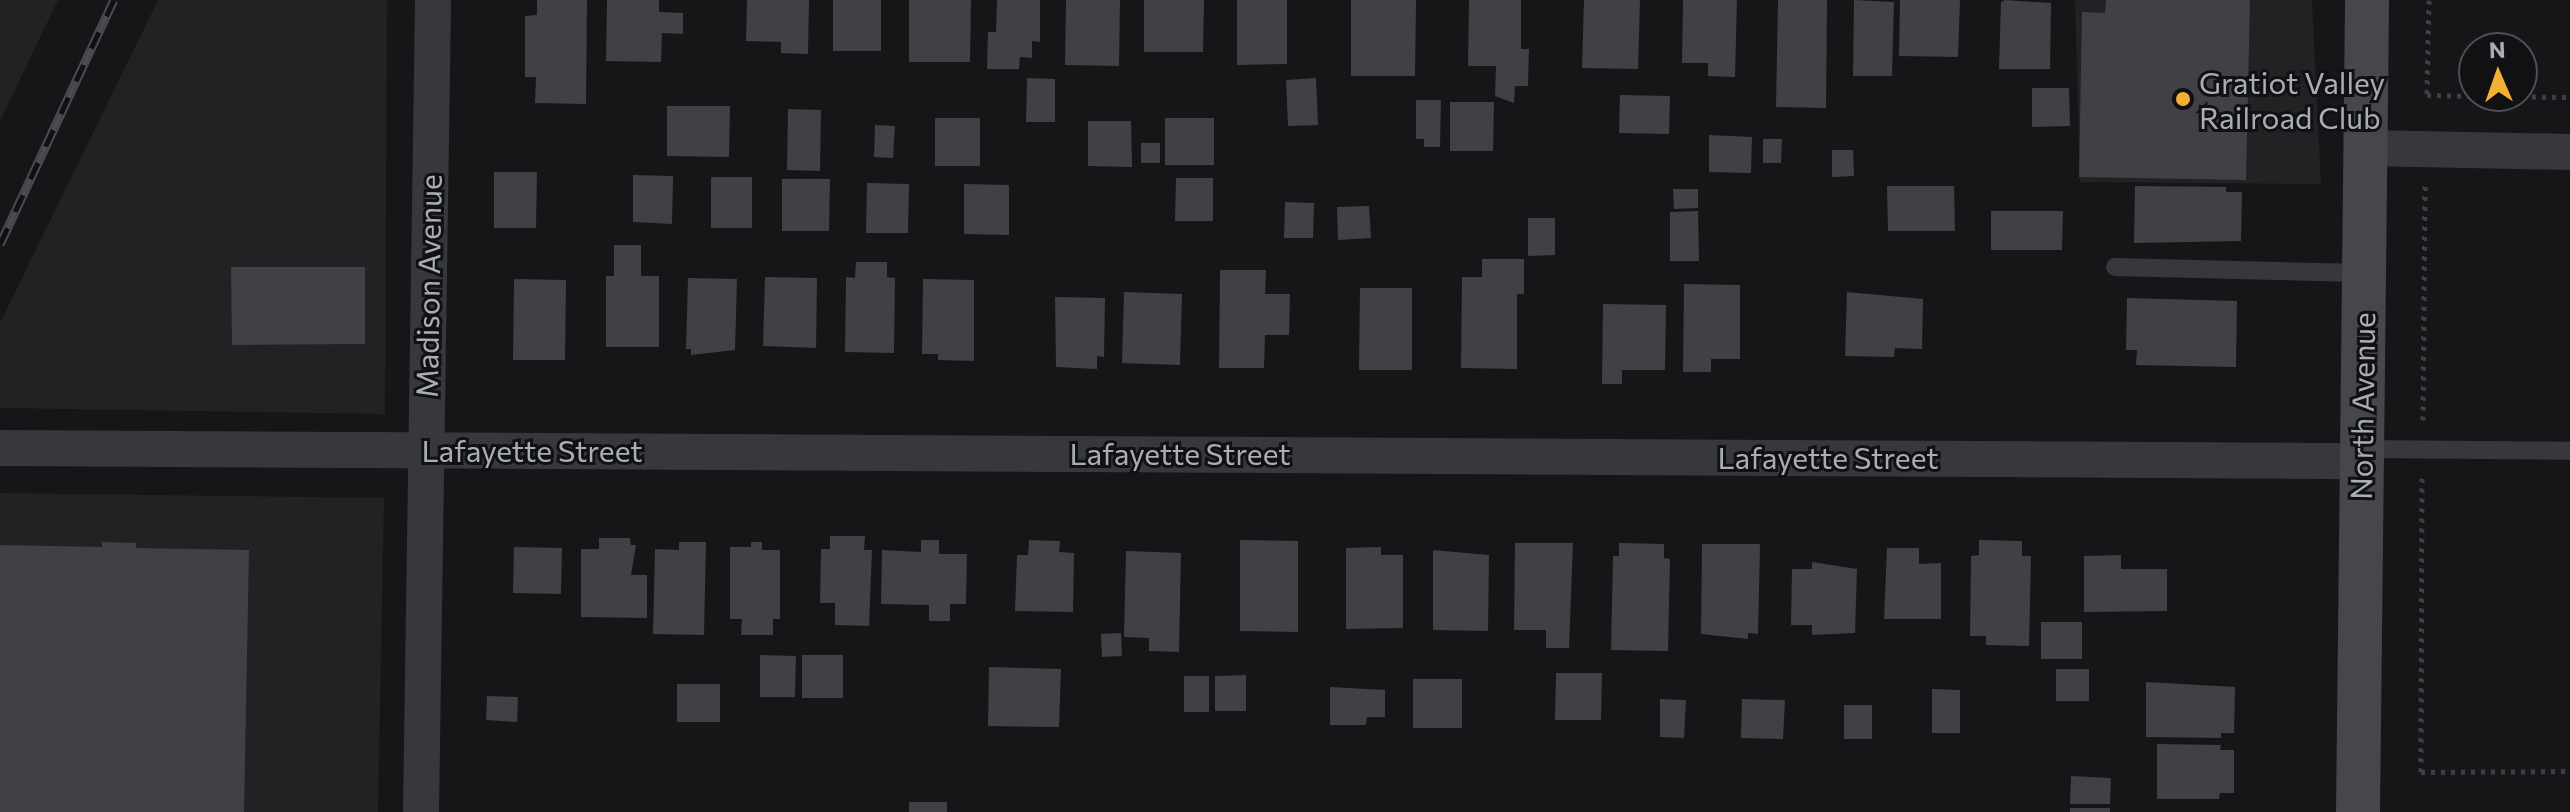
<!DOCTYPE html>
<style>
body{margin:0}
#map{position:relative;width:2570px;height:812px;overflow:hidden;background:#161618;font-family:Commissioner,sans-serif}
div>[style]{position:absolute}
.built>*{inset:0;background:#222225}
.building>*{inset:0;background:#404145}
.path>*{height:5px;margin-top:-2.5px;transform-origin:0;background:repeating-linear-gradient(90deg,#3d3f44 0 4px,transparent 0 10px)}
.lane>*{height:18px;margin:-9px;padding:0 9px;transform-origin:9px;border-radius:9px;background:#37383d}
.street>*{height:36px;margin:-18px;padding:0 18px;transform-origin:18px;border-radius:18px;background:#37383d}
.secondary>*{height:44px;margin:-22px;padding:0 22px;transform-origin:22px;border-radius:22px;background:#45474d}
.rail>*{height:9px;margin-top:-4.5px;transform-origin:0;background:repeating-linear-gradient(90deg,#111113 0 18px,#4a4c52 0 36px);box-sizing:border-box;border-block:2px solid #4a4c52}
.dots>*{width:22px;height:22px;translate:-50% -50%;box-sizing:border-box;border:4px solid #111113;border-radius:50%}
span{translate:-50% -50%;white-space:nowrap;text-align:center;line-height:1.15;-webkit-text-stroke:6px #111113;paint-order:stroke}
.poi-label{font-size:30px;color:#a8adb8}
.left{translate:0 -50%;text-align:left}
.street-label{font-size:30px;color:#a8adb8}
.north{position:absolute;left:2458px;top:32px;width:80px;height:80px;box-sizing:border-box;background:#111113;border:2px solid #4d4f55;border-radius:50%;rotate:358deg;font-size:22px;font-weight:700;line-height:32px;text-align:center;color:#a8adb8}
.north::after{content:'';display:block;margin:auto;width:28px;height:36px;background:#f2b134;clip-path:polygon(50% 0,100% 100%,50% 72%,0 100%)}
</style>
<div id="map">
<div class="built">
<div style="clip-path:polygon(0 0,58px 0,0 121px)"></div>
<div style="clip-path:polygon(158px 0,387px 0,385px 414px,0 408px,0 323px)"></div>
<div style="clip-path:polygon(2075px 0,2312px 0,2321px 184px,2080px 182px)"></div>
<div style="clip-path:polygon(0 493px,384px 498px,378px 812px,0 812px)"></div>
</div>
<div class="building">
<div style="clip-path:polygon(537px 0,587px 0,586px 104px,535px 103px,536px 77px,525px 77px,525px 16px,537px 15px)"></div>
<div style="clip-path:polygon(607px 0,659px 0,659px 12px,683px 13px,683px 34px,662px 33px,661px 62px,606px 61px)"></div>
<div style="clip-path:polygon(747px 0,809px 0,808px 54px,781px 53px,781px 42px,746px 41px)"></div>
<div style="clip-path:polygon(833px 0,881px 0,881px 51px,833px 51px)"></div>
<div style="clip-path:polygon(909px 0,971px 0,970px 62px,909px 62px)"></div>
<div style="clip-path:polygon(997px 0,1040px 0,1040px 42px,1032px 41px,1032px 58px,1020px 57px,1019px 69px,987px 69px,988px 32px,996px 32px)"></div>
<div style="clip-path:polygon(1066px 0,1120px 0,1119px 66px,1065px 65px)"></div>
<div style="clip-path:polygon(1144px 0,1204px 0,1203px 52px,1144px 52px)"></div>
<div style="clip-path:polygon(1237px 0,1287px 0,1287px 64px,1237px 65px)"></div>
<div style="clip-path:polygon(1351px 0,1416px 0,1415px 76px,1351px 76px)"></div>
<div style="clip-path:polygon(1469px 0,1521px 0,1521px 49px,1529px 49px,1528px 86px,1515px 86px,1514px 103px,1495px 96px,1496px 66px,1468px 66px)"></div>
<div style="clip-path:polygon(1584px 0,1640px 0,1638px 69px,1582px 68px)"></div>
<div style="clip-path:polygon(1683px 0,1737px 0,1735px 77px,1708px 76px,1708px 63px,1682px 63px)"></div>
<div style="clip-path:polygon(1778px 0,1827px 0,1826px 108px,1776px 107px)"></div>
<div style="clip-path:polygon(1854px 0,1894px 2px,1892px 76px,1853px 76px)"></div>
<div style="clip-path:polygon(1900px 0,1960px 0,1958px 57px,1899px 56px)"></div>
<div style="clip-path:polygon(2005px 0,2051px 3px,2050px 69px,1999px 69px,2001px 2px)"></div>
<div style="clip-path:polygon(2106px 0,2250px 0,2246px 180px,2079px 177px,2082px 12px,2105px 13px)"></div>
<div style="clip-path:polygon(1027px 78px,1055px 79px,1055px 122px,1026px 122px)"></div>
<div style="clip-path:polygon(1316px 78px,1318px 125px,1288px 126px,1286px 80px)"></div>
<div style="clip-path:polygon(2032px 88px,2069px 88px,2070px 126px,2032px 127px)"></div>
<div style="clip-path:polygon(1620px 95px,1670px 96px,1669px 134px,1619px 133px)"></div>
<div style="clip-path:polygon(1416px 100px,1441px 100px,1440px 147px,1424px 147px,1424px 139px,1416px 139px)"></div>
<div style="clip-path:polygon(1450px 102px,1494px 102px,1493px 151px,1450px 151px)"></div>
<div style="clip-path:polygon(667px 106px,730px 106px,729px 157px,667px 156px)"></div>
<div style="clip-path:polygon(788px 109px,821px 110px,820px 171px,787px 170px)"></div>
<div style="clip-path:polygon(935px 118px,980px 118px,980px 166px,935px 166px)"></div>
<div style="clip-path:polygon(1165px 118px,1214px 118px,1214px 165px,1165px 165px)"></div>
<div style="clip-path:polygon(1088px 121px,1131px 121px,1132px 167px,1088px 166px)"></div>
<div style="clip-path:polygon(875px 125px,895px 126px,893px 158px,874px 157px)"></div>
<div style="clip-path:polygon(1709px 135px,1752px 137px,1751px 173px,1709px 172px)"></div>
<div style="clip-path:polygon(1763px 139px,1782px 139px,1781px 163px,1763px 163px)"></div>
<div style="clip-path:polygon(1141px 143px,1160px 143px,1160px 163px,1141px 163px)"></div>
<div style="clip-path:polygon(1832px 150px,1853px 150px,1854px 176px,1832px 177px)"></div>
<div style="clip-path:polygon(494px 172px,537px 172px,536px 228px,494px 228px)"></div>
<div style="clip-path:polygon(633px 175px,673px 176px,672px 224px,633px 222px)"></div>
<div style="clip-path:polygon(711px 177px,752px 177px,752px 228px,711px 228px)"></div>
<div style="clip-path:polygon(1176px 178px,1213px 178px,1213px 221px,1175px 221px)"></div>
<div style="clip-path:polygon(782px 179px,830px 179px,829px 231px,782px 231px)"></div>
<div style="clip-path:polygon(867px 183px,909px 184px,908px 233px,866px 233px)"></div>
<div style="clip-path:polygon(964px 184px,1009px 185px,1009px 235px,964px 234px)"></div>
<div style="clip-path:polygon(1887px 186px,1954px 186px,1955px 231px,1888px 231px)"></div>
<div style="clip-path:polygon(2135px 186px,2226px 187px,2226px 192px,2242px 192px,2241px 241px,2134px 243px)"></div>
<div style="clip-path:polygon(1673px 189px,1698px 189px,1698px 208px,1674px 209px)"></div>
<div style="clip-path:polygon(1285px 202px,1314px 203px,1313px 238px,1284px 238px)"></div>
<div style="clip-path:polygon(1369px 206px,1371px 238px,1338px 240px,1337px 207px)"></div>
<div style="clip-path:polygon(1698px 211px,1699px 261px,1670px 261px,1670px 212px)"></div>
<div style="clip-path:polygon(1991px 211px,2063px 211px,2062px 250px,1991px 250px)"></div>
<div style="clip-path:polygon(1528px 218px,1555px 218px,1555px 255px,1528px 256px)"></div>
<div style="clip-path:polygon(614px 245px,641px 245px,641px 276px,659px 276px,659px 347px,606px 347px,606px 276px,614px 276px)"></div>
<div style="clip-path:polygon(1482px 259px,1524px 259px,1524px 294px,1517px 294px,1517px 369px,1461px 368px,1462px 277px,1482px 277px)"></div>
<div style="clip-path:polygon(856px 262px,887px 262px,887px 277px,895px 278px,894px 353px,845px 352px,846px 277px,855px 278px)"></div>
<div style="clip-path:polygon(231px 267px,365px 267px,365px 344px,232px 345px)"></div>
<div style="clip-path:polygon(1220px 270px,1266px 270px,1265px 294px,1290px 294px,1289px 335px,1265px 335px,1264px 368px,1219px 368px)"></div>
<div style="clip-path:polygon(765px 277px,817px 278px,816px 348px,763px 346px)"></div>
<div style="clip-path:polygon(688px 278px,737px 279px,735px 350px,691px 355px,691px 349px,686px 349px)"></div>
<div style="clip-path:polygon(514px 279px,566px 280px,565px 360px,513px 360px)"></div>
<div style="clip-path:polygon(923px 279px,974px 280px,974px 361px,938px 360px,938px 354px,922px 354px)"></div>
<div style="clip-path:polygon(1684px 284px,1740px 285px,1740px 359px,1711px 359px,1711px 372px,1683px 372px)"></div>
<div style="clip-path:polygon(1360px 288px,1412px 288px,1412px 370px,1359px 370px)"></div>
<div style="clip-path:polygon(1124px 292px,1182px 294px,1180px 365px,1122px 363px)"></div>
<div style="clip-path:polygon(1847px 292px,1923px 299px,1922px 349px,1895px 348px,1894px 357px,1845px 356px)"></div>
<div style="clip-path:polygon(1055px 297px,1105px 298px,1104px 357px,1097px 356px,1097px 369px,1056px 367px)"></div>
<div style="clip-path:polygon(2127px 298px,2237px 301px,2236px 367px,2136px 365px,2137px 350px,2126px 350px)"></div>
<div style="clip-path:polygon(1603px 304px,1666px 305px,1665px 370px,1622px 370px,1622px 384px,1602px 384px)"></div>
<div style="clip-path:polygon(830px 536px,865px 536px,864px 550px,872px 550px,869px 626px,835px 625px,835px 603px,820px 603px,821px 549px,830px 549px)"></div>
<div style="clip-path:polygon(599px 538px,630px 538px,631px 545px,636px 545px,631px 575px,647px 575px,647px 618px,581px 617px,581px 549px,599px 549px)"></div>
<div style="clip-path:polygon(921px 540px,939px 540px,939px 554px,967px 554px,966px 604px,950px 604px,950px 621px,929px 621px,929px 605px,881px 604px,882px 550px,921px 552px)"></div>
<div style="clip-path:polygon(1029px 540px,1060px 541px,1059px 552px,1074px 553px,1073px 612px,1015px 611px,1017px 555px,1028px 555px)"></div>
<div style="clip-path:polygon(1240px 540px,1298px 541px,1298px 632px,1240px 631px)"></div>
<div style="clip-path:polygon(1979px 540px,2022px 541px,2022px 556px,2031px 556px,2029px 646px,1986px 645px,1986px 636px,1970px 636px,1971px 556px,1979px 555px)"></div>
<div style="clip-path:polygon(102px 542px,136px 543px,136px 548px,249px 550px,244px 812px,0 812px,0 545px,102px 547px)"></div>
<div style="clip-path:polygon(679px 542px,706px 542px,704px 635px,653px 634px,655px 549px,679px 550px)"></div>
<div style="clip-path:polygon(751px 542px,762px 542px,762px 550px,780px 550px,780px 619px,773px 619px,773px 635px,741px 635px,742px 619px,730px 619px,730px 547px,751px 547px)"></div>
<div style="clip-path:polygon(1515px 543px,1573px 543px,1569px 648px,1546px 648px,1546px 630px,1514px 630px)"></div>
<div style="clip-path:polygon(1619px 543px,1664px 544px,1664px 558px,1670px 559px,1668px 651px,1611px 650px,1613px 556px,1619px 556px)"></div>
<div style="clip-path:polygon(1702px 544px,1760px 544px,1758px 634px,1748px 633px,1748px 639px,1701px 634px)"></div>
<div style="clip-path:polygon(514px 547px,562px 548px,561px 594px,513px 593px)"></div>
<div style="clip-path:polygon(1381px 547px,1381px 555px,1403px 555px,1403px 628px,1346px 629px,1346px 548px)"></div>
<div style="clip-path:polygon(1887px 548px,1919px 548px,1919px 564px,1941px 563px,1941px 619px,1884px 619px)"></div>
<div style="clip-path:polygon(1433px 550px,1489px 555px,1488px 631px,1433px 630px)"></div>
<div style="clip-path:polygon(1126px 551px,1181px 553px,1179px 652px,1149px 651px,1149px 638px,1124px 637px)"></div>
<div style="clip-path:polygon(2121px 555px,2121px 569px,2167px 569px,2167px 611px,2084px 612px,2084px 556px)"></div>
<div style="clip-path:polygon(1812px 562px,1857px 569px,1855px 633px,1812px 635px,1812px 625px,1791px 625px,1792px 569px,1812px 569px)"></div>
<div style="clip-path:polygon(2041px 622px,2082px 622px,2082px 659px,2041px 659px)"></div>
<div style="clip-path:polygon(1121px 633px,1122px 656px,1102px 657px,1101px 634px)"></div>
<div style="clip-path:polygon(760px 655px,796px 656px,795px 697px,760px 697px)"></div>
<div style="clip-path:polygon(802px 655px,843px 655px,843px 698px,802px 698px)"></div>
<div style="clip-path:polygon(989px 667px,1061px 669px,1059px 727px,988px 726px)"></div>
<div style="clip-path:polygon(2056px 669px,2089px 669px,2089px 701px,2056px 701px)"></div>
<div style="clip-path:polygon(1556px 673px,1602px 673px,1601px 720px,1555px 720px)"></div>
<div style="clip-path:polygon(1246px 675px,1246px 711px,1215px 711px,1215px 676px)"></div>
<div style="clip-path:polygon(1184px 676px,1209px 676px,1209px 712px,1184px 712px)"></div>
<div style="clip-path:polygon(1413px 679px,1462px 679px,1462px 728px,1413px 728px)"></div>
<div style="clip-path:polygon(2146px 682px,2235px 687px,2234px 733px,2221px 733px,2221px 738px,2146px 737px)"></div>
<div style="clip-path:polygon(677px 684px,720px 684px,720px 722px,677px 722px)"></div>
<div style="clip-path:polygon(1330px 687px,1385px 690px,1385px 717px,1367px 717px,1366px 725px,1330px 725px)"></div>
<div style="clip-path:polygon(1932px 689px,1960px 690px,1960px 733px,1932px 733px)"></div>
<div style="clip-path:polygon(487px 696px,518px 697px,517px 722px,486px 720px)"></div>
<div style="clip-path:polygon(1660px 699px,1686px 700px,1684px 738px,1660px 737px)"></div>
<div style="clip-path:polygon(1742px 699px,1785px 700px,1783px 739px,1741px 738px)"></div>
<div style="clip-path:polygon(1844px 705px,1872px 705px,1872px 739px,1844px 739px)"></div>
<div style="clip-path:polygon(2157px 744px,2221px 745px,2220px 750px,2234px 750px,2234px 793px,2220px 793px,2219px 799px,2157px 799px)"></div>
<div style="clip-path:polygon(2071px 776px,2111px 778px,2110px 804px,2070px 804px)"></div>
<div style="clip-path:polygon(909px 802px,947px 802px,947px 812px,909px 812px)"></div>
<div style="clip-path:polygon(2070px 808px,2110px 808px,2110px 812px,2070px 812px)"></div>
</div>
<div class="path">
<div style="left:2429px;top:0;width:95px;rotate:91.2deg"></div>
<div style="left:2427px;top:95px;width:47px;rotate:1.2deg"></div>
<div style="left:2482px;top:96px;width:88px;rotate:0.7deg"></div>
<div style="left:2423px;top:420px;width:234px;rotate:-89.5deg"></div>
<div style="left:2422px;top:478px;width:294px;rotate:90.2deg"></div>
<div style="left:2421px;top:772px;width:149px;rotate:-0.4deg"></div>
</div>
<div class="lane">
<div style="left:2115px;top:267px;width:248px;rotate:1.4deg"></div>
<div style="left:2361px;top:449px;width:209px;rotate:0.5deg"></div>
</div>
<div class="street">
<div style="left:2365px;top:148px;width:205px;rotate:1.1deg"></div>
<div style="left:0;top:448px;width:2361px;rotate:0.32deg"></div>
<div style="left:421px;top:812px;width:812px;rotate:-89.15deg"></div>
</div>
<div class="secondary">
<div style="left:2358px;top:812px;width:812px;rotate:-89.36deg"></div>
</div>
<div class="rail">
<div style="left:0;top:244px;width:269px;rotate:-65deg"></div>
</div>
<div class="dots">
<div style="left:2183px;top:99px;background:#f2b134"></div>
</div>
<div class="poi-label">
<span class="left" style="left:2199px;top:99px">Gratiot Valley<br>Railroad Club</span>
</div>
<div class="street-label">
<span style="left:428px;top:286px;rotate:-89deg">Madison Avenue</span>
<span style="left:2362px;top:406px;rotate:-89deg">North Avenue</span>
<span style="left:532px;top:450px">Lafayette Street</span>
<span style="left:1180px;top:453px">Lafayette Street</span>
<span style="left:1828px;top:457px">Lafayette Street</span>
</div>
<div class="north">N</div>
</div>
